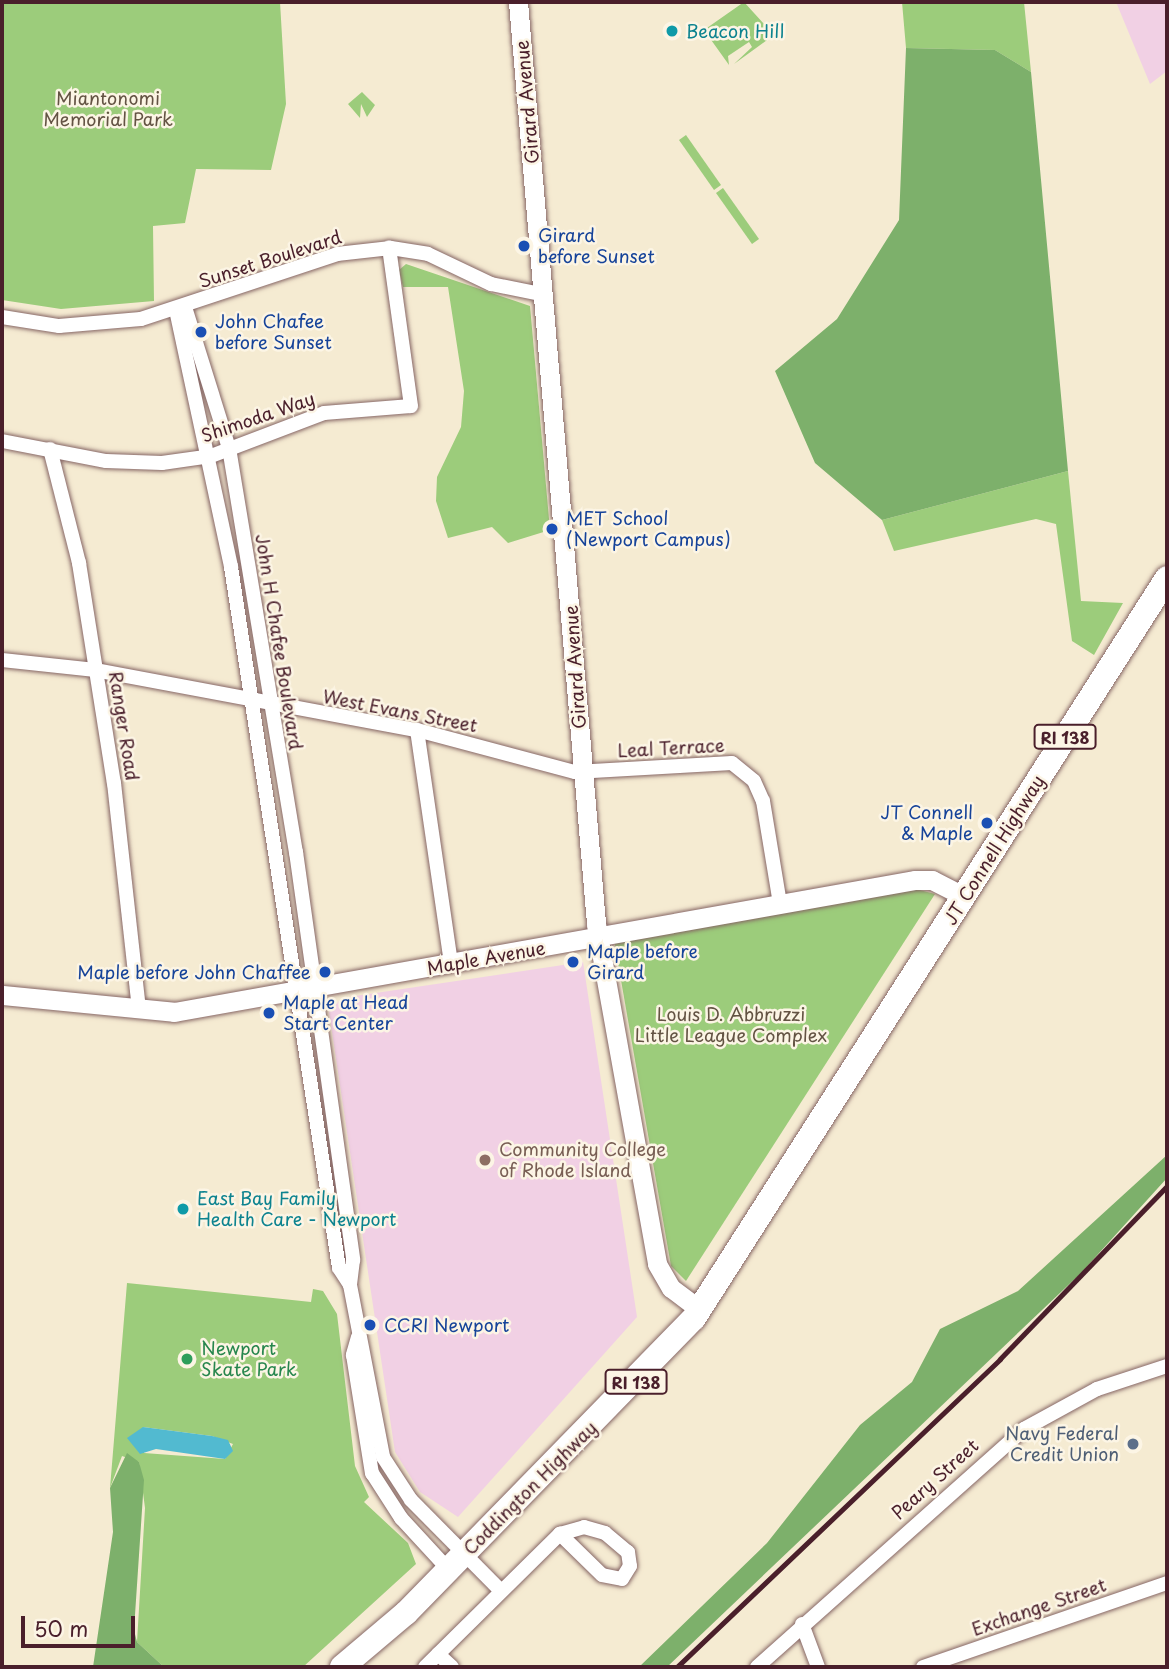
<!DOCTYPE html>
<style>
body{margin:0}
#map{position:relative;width:1169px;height:1669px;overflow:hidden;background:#f5ebd2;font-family:"Playpen Sans",sans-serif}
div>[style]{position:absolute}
.built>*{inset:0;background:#f1d0e4}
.green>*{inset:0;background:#9ccc7b}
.forest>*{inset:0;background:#7db06b}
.water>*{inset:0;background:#52bad0}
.roads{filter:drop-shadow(0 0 2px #866665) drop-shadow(0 0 2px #866665)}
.street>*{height:14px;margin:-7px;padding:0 7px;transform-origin:7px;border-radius:7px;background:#fff}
.secondary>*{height:19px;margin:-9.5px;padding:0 9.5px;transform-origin:9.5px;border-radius:9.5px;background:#fff}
.highway>*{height:24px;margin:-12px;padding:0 12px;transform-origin:12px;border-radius:12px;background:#fff}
.rail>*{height:4.5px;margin:-2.25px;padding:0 2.25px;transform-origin:2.25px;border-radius:2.25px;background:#4a1f2b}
.dots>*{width:19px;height:19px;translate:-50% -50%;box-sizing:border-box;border:4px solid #fcf5e5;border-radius:50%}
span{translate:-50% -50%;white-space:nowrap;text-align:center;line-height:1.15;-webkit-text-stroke:5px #fcf5e5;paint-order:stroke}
.shield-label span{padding:2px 5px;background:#fcf5e5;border:2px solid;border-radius:5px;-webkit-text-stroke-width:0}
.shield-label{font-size:16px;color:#4a1f2b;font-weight:700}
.culture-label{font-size:18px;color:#0d838f}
.left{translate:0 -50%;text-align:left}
.park-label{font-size:18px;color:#635343}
.street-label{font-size:18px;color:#4a1f2b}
.transit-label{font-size:18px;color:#164399}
.right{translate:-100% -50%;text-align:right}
.education-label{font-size:18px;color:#785e54}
.leisure-label{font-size:18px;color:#27864d}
.service-label{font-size:18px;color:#4e5e75}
.frame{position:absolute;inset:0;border:4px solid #4a1f2b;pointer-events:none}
.scale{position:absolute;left:21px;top:1616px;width:114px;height:32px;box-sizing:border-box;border:4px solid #4a1f2b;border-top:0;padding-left:9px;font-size:21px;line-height:24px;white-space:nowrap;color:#4a1f2b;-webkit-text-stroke:5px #fcf5e5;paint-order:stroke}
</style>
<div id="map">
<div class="built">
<div style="clip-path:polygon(1116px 2px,1167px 2px,1167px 71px,1150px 84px)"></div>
<div style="clip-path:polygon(583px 962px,637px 1317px,458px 1517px,420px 1492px,395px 1452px,329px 1012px,342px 998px)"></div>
</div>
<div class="green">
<div style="clip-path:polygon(2px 2px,280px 2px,286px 104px,271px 170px,196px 169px,185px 223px,153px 226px,154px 301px,61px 309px,2px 300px)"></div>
<div style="clip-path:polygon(744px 2px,774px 35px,734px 64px,752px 47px,749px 42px,728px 56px,729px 65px,704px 30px)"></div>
<div style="clip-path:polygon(902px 2px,1024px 2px,1031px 72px,995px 50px,906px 48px)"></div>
<div style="clip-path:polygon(362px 92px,375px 105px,367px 117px,361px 104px,360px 118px,348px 104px)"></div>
<div style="clip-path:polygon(686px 135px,721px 185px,714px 190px,679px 140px)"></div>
<div style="clip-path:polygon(723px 188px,759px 239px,752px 244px,716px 193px)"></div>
<div style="clip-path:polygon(406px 264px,530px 306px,550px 530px,508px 543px,492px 527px,448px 538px,436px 501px,437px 477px,461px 427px,464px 391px,448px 287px,403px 287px,399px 270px)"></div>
<div style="clip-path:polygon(1068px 471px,1081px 601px,1123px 603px,1094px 655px,1072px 641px,1056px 524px,1036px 519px,894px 551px,882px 520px)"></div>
<div style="clip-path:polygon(908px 887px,935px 894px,686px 1281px,671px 1266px,614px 940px)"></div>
<div style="clip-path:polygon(evenodd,127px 1283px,311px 1302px,313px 1289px,323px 1291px,337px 1314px,355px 1466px,369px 1497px,364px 1502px,408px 1543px,416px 1564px,303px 1667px,164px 1667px,137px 1642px,145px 1508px,139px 1462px,122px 1456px,110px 1488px,127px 1283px,143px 1427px,212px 1436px,233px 1444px,225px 1459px,144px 1453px,143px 1427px)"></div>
</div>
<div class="forest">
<div style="clip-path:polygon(906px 48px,995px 50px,1031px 72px,1068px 471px,882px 520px,815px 463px,775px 371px,837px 319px,899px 220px)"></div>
<div style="clip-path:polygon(1167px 1155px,1167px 1178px,1081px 1273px,667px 1667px,639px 1667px,767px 1543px,860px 1425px,912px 1382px,940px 1329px,1018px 1291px)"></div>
<div style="clip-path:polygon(127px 1453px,139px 1462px,144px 1480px,134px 1630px,137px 1642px,164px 1667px,93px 1667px,113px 1532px,110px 1488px)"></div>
</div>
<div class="water">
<div style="clip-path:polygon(143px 1427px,212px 1436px,228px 1440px,233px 1451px,225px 1459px,156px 1449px,140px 1454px,127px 1438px)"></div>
</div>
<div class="roads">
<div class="street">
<div style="left:185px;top:307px;width:148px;rotate:72.7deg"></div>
<div style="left:229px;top:448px;width:410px;rotate:80.6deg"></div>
<div style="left:296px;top:852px;width:412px;rotate:82deg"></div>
<div style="left:353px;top:1260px;width:25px;rotate:97deg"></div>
<div style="left:350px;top:1285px;width:175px;rotate:79.1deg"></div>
<div style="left:383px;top:1457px;width:51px;rotate:56.9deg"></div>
<div style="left:411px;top:1500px;width:127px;rotate:45.3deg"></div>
<div style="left:176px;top:310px;width:263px;rotate:77.9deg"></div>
<div style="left:231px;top:567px;width:709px;rotate:81.24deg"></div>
<div style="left:339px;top:1268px;width:20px;rotate:57deg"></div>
<div style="left:2px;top:317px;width:58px;rotate:9deg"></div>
<div style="left:59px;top:326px;width:82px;rotate:-4.9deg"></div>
<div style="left:141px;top:319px;width:206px;rotate:-18.3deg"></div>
<div style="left:337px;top:254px;width:54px;rotate:-6.3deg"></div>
<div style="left:391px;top:248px;width:37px;rotate:9deg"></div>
<div style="left:428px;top:254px;width:70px;rotate:25.5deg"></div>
<div style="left:491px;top:284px;width:55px;rotate:11.5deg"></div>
<div style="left:2px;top:441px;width:106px;rotate:10.9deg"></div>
<div style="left:106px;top:461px;width:56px;rotate:2deg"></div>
<div style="left:162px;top:463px;width:49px;rotate:-8.1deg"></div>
<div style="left:211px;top:456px;width:121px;rotate:-20.8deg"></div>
<div style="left:324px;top:413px;width:87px;rotate:-4.6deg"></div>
<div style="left:411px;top:406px;width:160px;rotate:-97.9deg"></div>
<div style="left:50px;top:449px;width:118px;rotate:75.7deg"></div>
<div style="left:79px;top:563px;width:223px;rotate:81deg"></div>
<div style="left:114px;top:783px;width:229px;rotate:83.7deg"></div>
<div style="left:2px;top:660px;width:94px;rotate:6.1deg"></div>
<div style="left:95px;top:670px;width:328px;rotate:10.6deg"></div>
<div style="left:417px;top:730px;width:163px;rotate:14.9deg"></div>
<div style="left:575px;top:772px;width:157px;rotate:-3.3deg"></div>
<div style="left:732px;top:763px;width:28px;rotate:39deg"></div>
<div style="left:754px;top:781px;width:22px;rotate:66deg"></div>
<div style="left:763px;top:801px;width:104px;rotate:80.6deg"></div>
<div style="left:417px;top:730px;width:236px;rotate:81.7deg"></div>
<div style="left:358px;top:1337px;width:19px;rotate:106deg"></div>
<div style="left:353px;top:1355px;width:120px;rotate:80.9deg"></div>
<div style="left:372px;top:1473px;width:54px;rotate:57.2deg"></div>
<div style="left:401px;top:1518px;width:71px;rotate:47.3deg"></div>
<div style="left:584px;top:1527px;width:22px;rotate:16deg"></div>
<div style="left:605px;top:1533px;width:30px;rotate:40deg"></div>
<div style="left:628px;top:1552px;width:14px;rotate:82deg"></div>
<div style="left:630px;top:1566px;width:15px;rotate:122deg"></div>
<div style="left:622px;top:1579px;width:20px;rotate:-169deg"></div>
<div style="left:602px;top:1575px;width:59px;rotate:-135.7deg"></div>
<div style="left:560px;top:1534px;width:25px;rotate:-16deg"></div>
<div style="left:802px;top:1624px;width:46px;rotate:69.6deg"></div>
<div style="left:438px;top:1654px;width:19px;rotate:43deg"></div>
<div style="left:425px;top:1667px;width:190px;rotate:-44.6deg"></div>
<div style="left:757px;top:1667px;width:358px;rotate:-41.7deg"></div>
<div style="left:1024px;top:1429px;width:83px;rotate:-28.7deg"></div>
<div style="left:1097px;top:1389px;width:74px;rotate:-18.2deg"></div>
<div style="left:923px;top:1667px;width:258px;rotate:-19deg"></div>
</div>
<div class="secondary">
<div style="left:518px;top:2px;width:925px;rotate:85.16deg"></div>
<div style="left:596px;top:924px;width:345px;rotate:79.8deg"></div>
<div style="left:657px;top:1264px;width:28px;rotate:60deg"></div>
<div style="left:671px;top:1288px;width:36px;rotate:37deg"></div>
<div style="left:2px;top:995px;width:173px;rotate:5.6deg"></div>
<div style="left:174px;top:1012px;width:753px;rotate:-10.1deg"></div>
<div style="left:915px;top:880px;width:17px"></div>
<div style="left:932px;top:880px;width:36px;rotate:27deg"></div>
</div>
<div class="highway">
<div style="left:342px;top:1667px;width:84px;rotate:-40.2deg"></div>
<div style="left:406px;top:1613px;width:412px;rotate:-45.7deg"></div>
<div style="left:694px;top:1318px;width:878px;rotate:-57.41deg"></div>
</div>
</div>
<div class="rail">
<div style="left:677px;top:1667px;width:446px;rotate:-43.6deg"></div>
<div style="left:1000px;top:1359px;width:240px;rotate:-46deg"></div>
</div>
<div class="dots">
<div style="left:672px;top:31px;background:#0f9aa8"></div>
<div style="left:524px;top:246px;background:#1a4fb4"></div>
<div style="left:201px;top:332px;background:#1a4fb4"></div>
<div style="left:552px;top:529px;background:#1a4fb4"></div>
<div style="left:987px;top:823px;background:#1a4fb4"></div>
<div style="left:573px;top:962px;background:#1a4fb4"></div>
<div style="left:325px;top:972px;background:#1a4fb4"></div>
<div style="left:269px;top:1013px;background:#1a4fb4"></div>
<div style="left:485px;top:1160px;background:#8d6e63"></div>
<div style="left:183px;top:1209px;background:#0f9aa8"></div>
<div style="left:370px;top:1325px;background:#1a4fb4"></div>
<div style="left:187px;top:1359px;background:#2e9e5b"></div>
<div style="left:1133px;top:1444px;background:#5c6f8a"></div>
</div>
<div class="shield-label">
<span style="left:1065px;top:737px">RI 138</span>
<span style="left:636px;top:1382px">RI 138</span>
</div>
<div class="culture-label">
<span class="left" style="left:686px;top:31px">Beacon Hill</span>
<span class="left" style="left:197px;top:1209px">East Bay Family<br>Health Care - Newport</span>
</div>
<div class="park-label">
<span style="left:108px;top:109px">Miantonomi<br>Memorial Park</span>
<span style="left:731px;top:1025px">Louis D. Abbruzzi<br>Little League Complex</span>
</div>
<div class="street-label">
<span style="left:527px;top:102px;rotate:-95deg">Girard Avenue</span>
<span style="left:270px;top:259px;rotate:-18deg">Sunset Boulevard</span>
<span style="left:258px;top:417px;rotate:-19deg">Shimoda Way</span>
<span style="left:279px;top:642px;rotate:81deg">John H Chafee Boulevard</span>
<span style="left:575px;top:667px;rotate:-94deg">Girard Avenue</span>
<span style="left:400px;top:711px;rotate:11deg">West Evans Street</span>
<span style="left:124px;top:726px;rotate:81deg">Ranger Road</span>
<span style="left:671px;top:748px;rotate:-3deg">Leal Terrace</span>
<span style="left:994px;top:850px;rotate:-58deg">JT Connell Highway</span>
<span style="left:486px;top:958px;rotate:-10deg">Maple Avenue</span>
<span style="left:935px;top:1479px;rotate:-42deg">Peary Street</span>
<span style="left:530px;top:1488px;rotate:-45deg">Coddington Highway</span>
<span style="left:1039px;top:1607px;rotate:-19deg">Exchange Street</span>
</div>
<div class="transit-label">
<span class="left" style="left:538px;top:246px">Girard<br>before Sunset</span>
<span class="left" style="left:215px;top:332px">John Chafee<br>before Sunset</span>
<span class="left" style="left:566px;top:529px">MET School<br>(Newport Campus)</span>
<span class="right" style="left:973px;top:823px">JT Connell<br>&amp; Maple</span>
<span class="left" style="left:587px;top:962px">Maple before<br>Girard</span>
<span class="right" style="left:311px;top:972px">Maple before John Chaffee</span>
<span class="left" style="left:283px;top:1013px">Maple at Head<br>Start Center</span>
<span class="left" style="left:384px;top:1325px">CCRI Newport</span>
</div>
<div class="education-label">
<span class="left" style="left:499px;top:1160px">Community College<br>of Rhode Island</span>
</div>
<div class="leisure-label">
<span class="left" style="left:201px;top:1359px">Newport<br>Skate Park</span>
</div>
<div class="service-label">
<span class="right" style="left:1119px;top:1444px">Navy Federal<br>Credit Union</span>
</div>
<div class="frame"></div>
<div class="scale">50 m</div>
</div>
